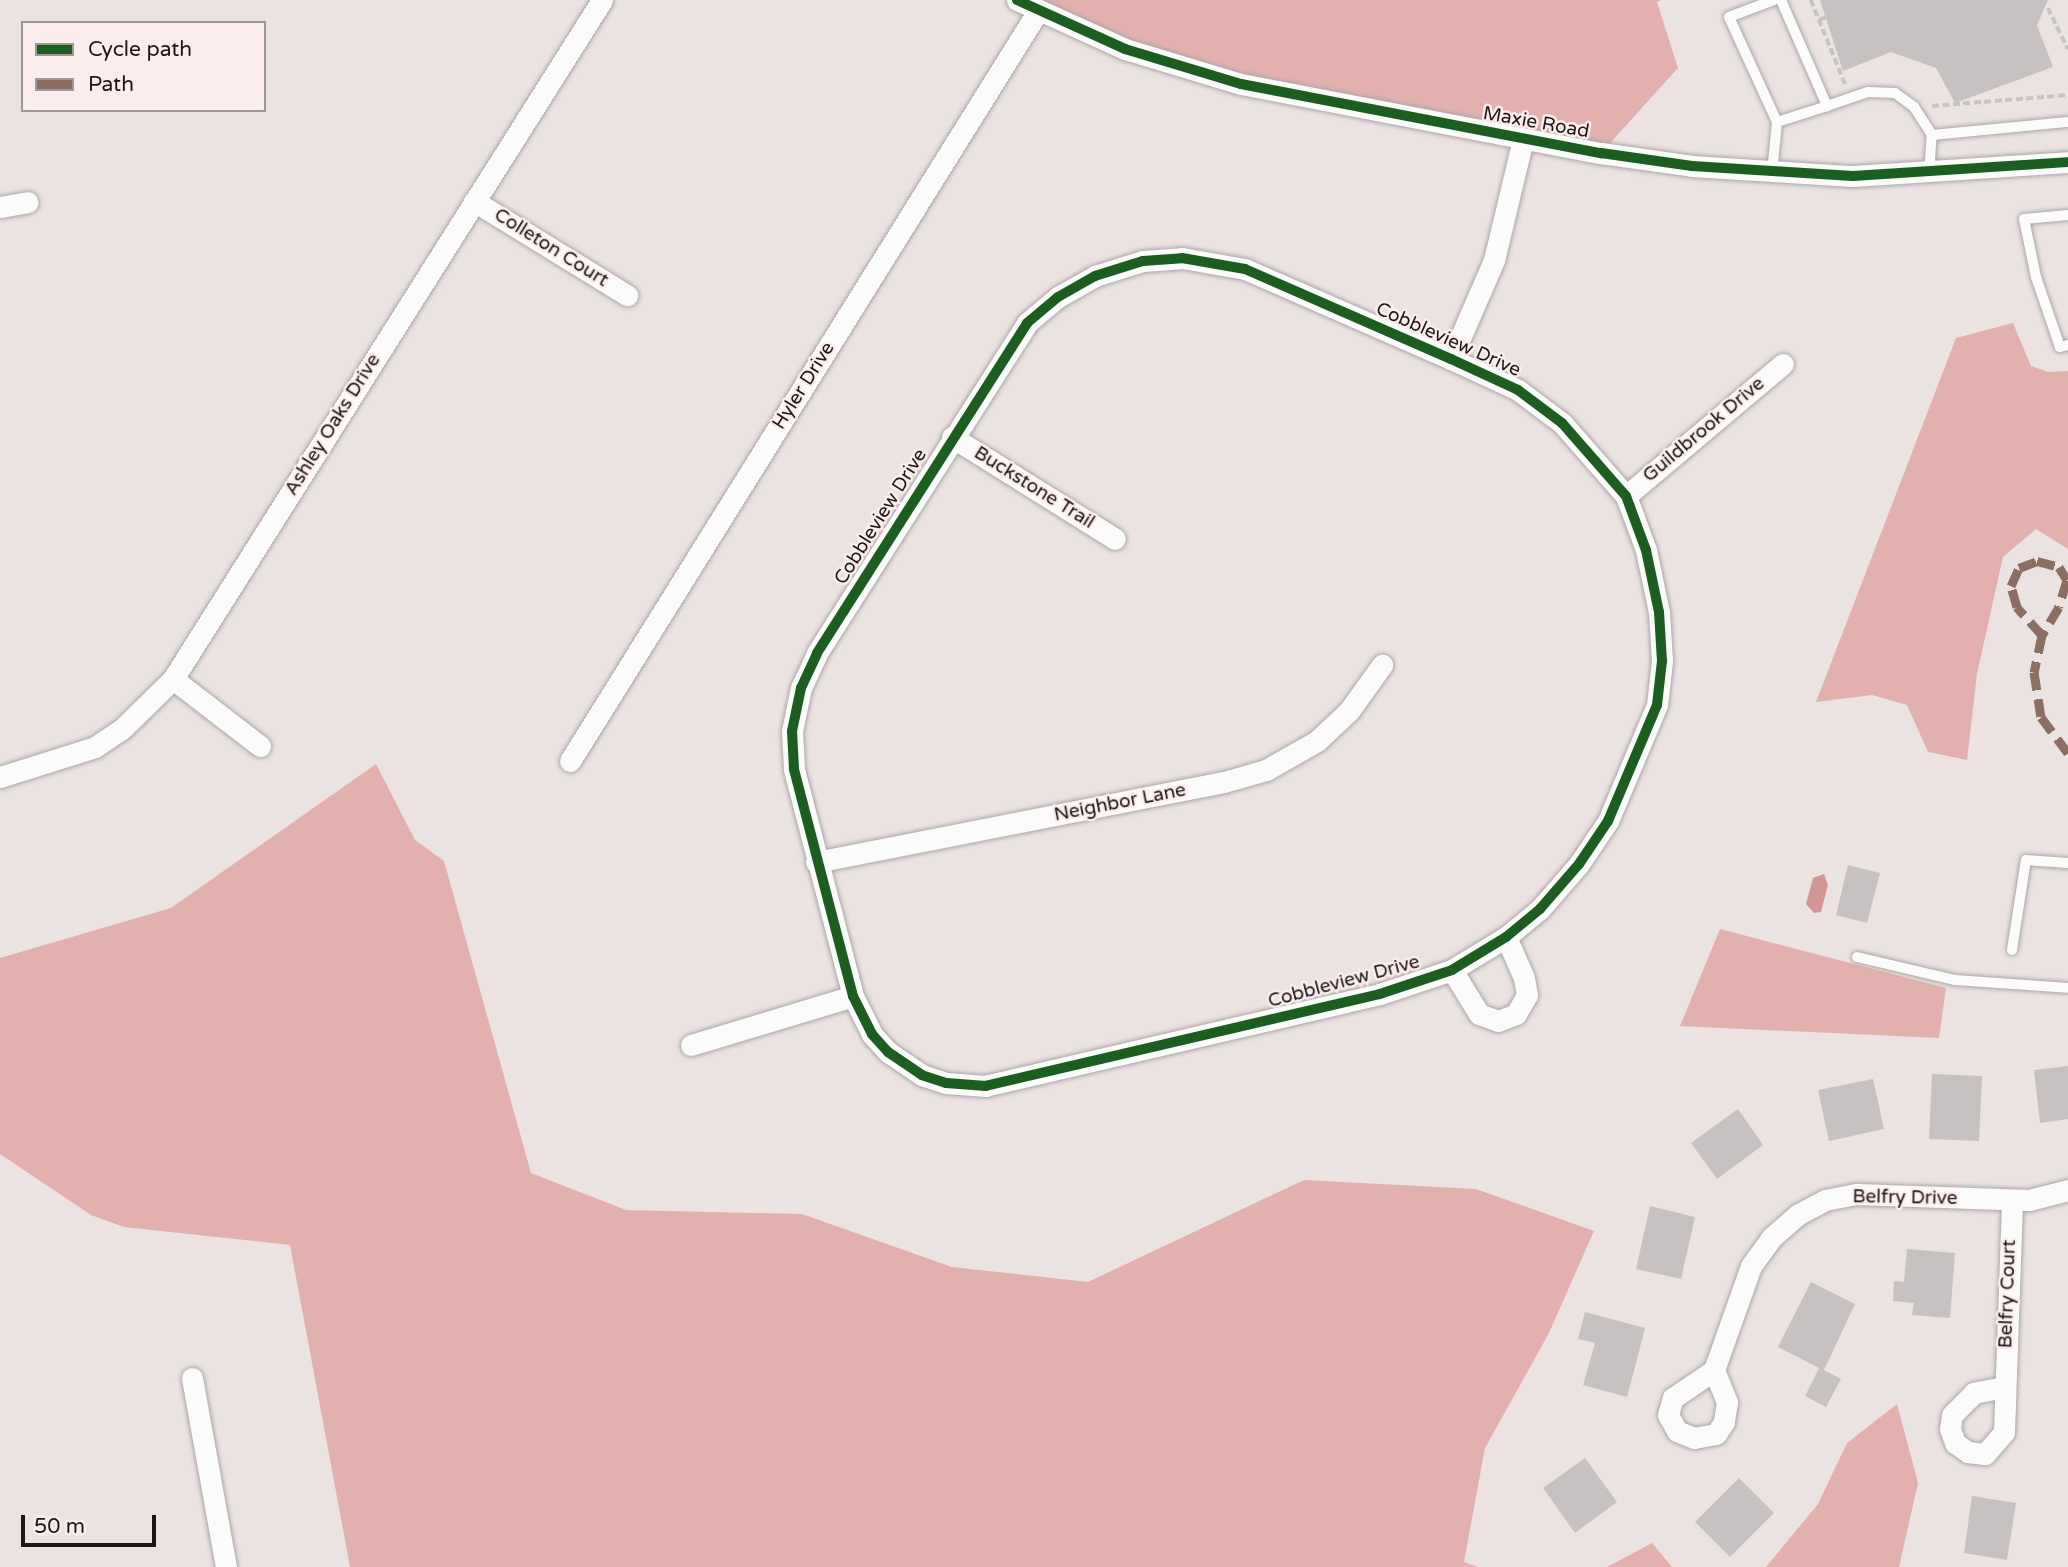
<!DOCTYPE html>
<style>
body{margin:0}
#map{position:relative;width:2068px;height:1567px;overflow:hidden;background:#eae3e2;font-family:"Varela Round",sans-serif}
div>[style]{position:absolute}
.forest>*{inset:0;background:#e2b1ae}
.water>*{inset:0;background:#d29794}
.building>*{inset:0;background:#c7c1c1}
.path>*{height:3.5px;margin-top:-1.75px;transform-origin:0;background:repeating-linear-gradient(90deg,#c5c3c3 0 7px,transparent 0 10.5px)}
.roads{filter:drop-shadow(0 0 2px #aca7a6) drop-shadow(0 0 2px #aca7a6)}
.lane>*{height:10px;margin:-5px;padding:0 5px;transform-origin:5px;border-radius:5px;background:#fcfbfb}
.street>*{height:21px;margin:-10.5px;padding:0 10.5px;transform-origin:10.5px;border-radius:10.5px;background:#fcfbfb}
.quiet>*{height:9px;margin-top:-4.5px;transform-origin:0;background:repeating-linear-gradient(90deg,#8d6e63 0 18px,transparent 0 27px)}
.cycleway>*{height:10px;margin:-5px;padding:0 5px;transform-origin:5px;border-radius:5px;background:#1b5e20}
span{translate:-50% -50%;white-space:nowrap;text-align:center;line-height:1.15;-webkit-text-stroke:5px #fbedec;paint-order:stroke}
.street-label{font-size:19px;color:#1c1717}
.legend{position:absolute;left:21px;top:21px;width:245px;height:91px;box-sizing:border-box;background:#fbedec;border:2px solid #a29797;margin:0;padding:9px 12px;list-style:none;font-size:21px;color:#1c1717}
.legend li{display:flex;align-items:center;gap:14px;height:35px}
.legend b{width:35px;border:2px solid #a29797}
.scale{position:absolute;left:21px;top:1515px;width:135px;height:32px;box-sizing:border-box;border:4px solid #1c1717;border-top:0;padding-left:9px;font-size:21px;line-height:24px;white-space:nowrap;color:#1c1717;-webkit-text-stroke:5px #fbedec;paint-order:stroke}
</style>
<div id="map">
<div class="forest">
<div style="clip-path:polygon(1017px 0,1661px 0,1657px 2px,1678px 68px,1601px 153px,1241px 84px)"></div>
<div style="clip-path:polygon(2013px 323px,2031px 366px,2048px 372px,2068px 371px,2068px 549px,2036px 529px,2003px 557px,1977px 674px,1967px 760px,1928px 752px,1907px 705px,1872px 695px,1816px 702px,1956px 338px)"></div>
<div style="clip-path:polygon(376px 764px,415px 840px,444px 861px,531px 1173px,626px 1210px,802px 1214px,952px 1267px,1088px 1282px,1304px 1180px,1476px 1189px,1594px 1231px,1549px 1333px,1485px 1448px,1464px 1562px,1478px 1567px,350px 1567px,290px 1245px,124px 1227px,91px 1215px,0 1154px,0 958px,171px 908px)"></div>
<div style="clip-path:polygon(1720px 929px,1946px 988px,1939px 1038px,1680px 1026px)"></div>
<div style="clip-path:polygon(1897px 1404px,1918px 1483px,1899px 1567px,1766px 1567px,1818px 1504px,1847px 1443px)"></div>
<div style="clip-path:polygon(1652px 1543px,1672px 1567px,1607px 1567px)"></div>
</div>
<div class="water">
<div style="clip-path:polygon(1824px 874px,1828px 885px,1821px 912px,1814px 913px,1806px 904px,1813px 878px)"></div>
</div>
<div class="building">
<div style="clip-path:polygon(1820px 0,2048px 0,2037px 25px,2053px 67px,1955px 103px,1936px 68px,1891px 52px,1843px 71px)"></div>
<div style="clip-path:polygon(1848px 865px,1880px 873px,1867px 923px,1836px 915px)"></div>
<div style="clip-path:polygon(2068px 1066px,2068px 1119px,2040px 1123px,2034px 1070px)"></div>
<div style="clip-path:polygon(1932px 1074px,1982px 1076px,1979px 1141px,1929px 1139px)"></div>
<div style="clip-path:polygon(1873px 1079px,1884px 1129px,1829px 1141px,1818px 1090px)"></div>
<div style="clip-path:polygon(1738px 1109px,1763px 1145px,1717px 1179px,1691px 1143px)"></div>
<div style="clip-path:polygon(1650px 1206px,1695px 1217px,1681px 1279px,1636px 1269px)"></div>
<div style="clip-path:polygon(1907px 1249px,1955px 1253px,1950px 1318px,1912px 1315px,1914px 1303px,1893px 1301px,1894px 1281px,1904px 1282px)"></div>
<div style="clip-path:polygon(1811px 1282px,1855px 1304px,1824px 1370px,1841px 1379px,1826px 1407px,1805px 1396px,1819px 1368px,1778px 1347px)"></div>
<div style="clip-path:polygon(1585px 1312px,1645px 1328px,1627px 1397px,1583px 1385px,1595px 1343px,1578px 1339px)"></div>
<div style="clip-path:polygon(1585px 1458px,1617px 1502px,1575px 1533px,1543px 1488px)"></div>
<div style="clip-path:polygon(1739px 1478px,1774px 1513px,1730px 1557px,1695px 1522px)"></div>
<div style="clip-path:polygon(1972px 1496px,2016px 1503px,2007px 1560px,1964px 1553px)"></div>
</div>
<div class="path">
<div style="left:1811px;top:0;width:93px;rotate:67.9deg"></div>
<div style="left:2048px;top:8px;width:46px;rotate:64deg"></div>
<div style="left:1819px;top:20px;width:50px;rotate:-23.5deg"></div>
<div style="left:1932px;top:106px;width:136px;rotate:-4.6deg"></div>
</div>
<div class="roads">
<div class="lane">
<div style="left:1781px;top:0;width:116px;rotate:66.5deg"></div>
<div style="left:1827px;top:106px;width:43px;rotate:-18.9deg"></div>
<div style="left:1868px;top:92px;width:27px;rotate:2deg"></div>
<div style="left:1895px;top:93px;width:24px;rotate:36deg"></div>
<div style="left:1914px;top:107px;width:33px;rotate:57deg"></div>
<div style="left:1932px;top:135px;width:137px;rotate:-5.5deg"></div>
<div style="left:1777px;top:122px;width:52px;rotate:-17.7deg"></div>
<div style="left:1772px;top:173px;width:51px;rotate:-84.4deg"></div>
<div style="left:1777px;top:122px;width:115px;rotate:-114.6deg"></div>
<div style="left:1729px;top:17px;width:48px;rotate:-20.7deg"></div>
<div style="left:1929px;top:174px;width:39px;rotate:-86deg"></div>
<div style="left:2068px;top:215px;width:44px;rotate:174.8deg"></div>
<div style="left:2024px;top:219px;width:59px;rotate:78.3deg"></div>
<div style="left:2036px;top:277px;width:74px;rotate:71.1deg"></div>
<div style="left:2060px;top:347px;width:8px;rotate:-14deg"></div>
<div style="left:2012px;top:950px;width:91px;rotate:-81.2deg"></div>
<div style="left:2026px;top:860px;width:42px;rotate:4.1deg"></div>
<div style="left:1857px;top:957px;width:101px;rotate:13.2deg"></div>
<div style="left:1955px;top:980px;width:113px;rotate:4deg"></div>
</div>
<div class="street">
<div style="left:1017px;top:0;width:119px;rotate:24.4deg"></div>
<div style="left:1125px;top:49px;width:121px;rotate:16.8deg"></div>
<div style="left:1241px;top:84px;width:367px;rotate:10.9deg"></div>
<div style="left:1601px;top:153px;width:92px;rotate:8.1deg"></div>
<div style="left:1692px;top:166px;width:161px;rotate:3.6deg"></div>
<div style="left:1853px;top:176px;width:215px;rotate:-3.7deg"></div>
<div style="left:474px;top:201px;width:180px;rotate:31.6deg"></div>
<div style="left:0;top:207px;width:28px;rotate:-10deg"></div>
<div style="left:1182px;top:258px;width:64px;rotate:9.9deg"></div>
<div style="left:1245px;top:269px;width:225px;rotate:23.6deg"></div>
<div style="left:1451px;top:359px;width:74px;rotate:24.8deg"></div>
<div style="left:1518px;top:390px;width:55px;rotate:36.9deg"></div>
<div style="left:1562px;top:423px;width:97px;rotate:48.8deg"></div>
<div style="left:1626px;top:496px;width:58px;rotate:69.7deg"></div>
<div style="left:1646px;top:550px;width:63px;rotate:78.2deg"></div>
<div style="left:1659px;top:612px;width:49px;rotate:86.5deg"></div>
<div style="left:1662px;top:661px;width:44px;rotate:96.5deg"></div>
<div style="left:1657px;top:705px;width:126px;rotate:112.9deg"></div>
<div style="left:1608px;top:821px;width:52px;rotate:124deg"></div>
<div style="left:1579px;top:864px;width:60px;rotate:130.9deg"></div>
<div style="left:1540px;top:909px;width:44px;rotate:140.5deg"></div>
<div style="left:1506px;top:937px;width:63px;rotate:148.6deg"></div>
<div style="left:1452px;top:970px;width:76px;rotate:161.6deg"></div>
<div style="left:1380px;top:994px;width:405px;rotate:166.9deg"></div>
<div style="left:986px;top:1086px;width:40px;rotate:-175.7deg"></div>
<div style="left:946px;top:1083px;width:25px;rotate:-162deg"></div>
<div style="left:922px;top:1075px;width:41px;rotate:-145.9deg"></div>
<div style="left:888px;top:1052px;width:24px;rotate:-132deg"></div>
<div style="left:872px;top:1034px;width:42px;rotate:-116.6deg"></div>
<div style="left:853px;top:996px;width:235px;rotate:-104.6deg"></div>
<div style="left:794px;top:769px;width:38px;rotate:-93deg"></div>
<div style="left:792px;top:731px;width:44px;rotate:-78.2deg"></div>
<div style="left:801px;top:688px;width:38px;rotate:-65deg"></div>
<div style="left:817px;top:653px;width:391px;rotate:-57.5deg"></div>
<div style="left:1027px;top:323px;width:40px;rotate:-40deg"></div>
<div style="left:1058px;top:297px;width:43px;rotate:-29.6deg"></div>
<div style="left:1095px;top:276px;width:50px;rotate:-17.4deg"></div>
<div style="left:1143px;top:261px;width:39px;rotate:-4deg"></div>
<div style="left:1451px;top:359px;width:108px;rotate:-66.5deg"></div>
<div style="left:1494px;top:260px;width:124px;rotate:-76.5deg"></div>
<div style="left:952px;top:437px;width:192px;rotate:32deg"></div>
<div style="left:1626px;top:496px;width:205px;rotate:-40.1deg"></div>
<div style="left:173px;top:679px;width:110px;rotate:37.6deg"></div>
<div style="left:570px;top:761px;width:884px;rotate:-58.04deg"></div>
<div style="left:0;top:777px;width:100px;rotate:-17.5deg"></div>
<div style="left:95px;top:747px;width:32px;rotate:-34deg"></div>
<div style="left:122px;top:729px;width:71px;rotate:-44.4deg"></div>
<div style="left:173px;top:679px;width:803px;rotate:-57.71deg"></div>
<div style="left:816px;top:862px;width:416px;rotate:-11.1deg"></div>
<div style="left:1224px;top:782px;width:44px;rotate:-15.9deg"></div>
<div style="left:1266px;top:770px;width:59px;rotate:-29.6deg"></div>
<div style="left:1317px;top:741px;width:44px;rotate:-43.2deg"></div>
<div style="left:1349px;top:711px;width:57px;rotate:-54.3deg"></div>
<div style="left:1452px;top:970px;width:52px;rotate:58.5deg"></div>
<div style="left:1479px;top:1014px;width:20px;rotate:20deg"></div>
<div style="left:1498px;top:1021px;width:19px;rotate:-21deg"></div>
<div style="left:1516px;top:1014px;width:22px;rotate:-60deg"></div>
<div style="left:1527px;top:995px;width:17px;rotate:-100deg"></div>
<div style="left:1524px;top:978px;width:45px;rotate:-113.7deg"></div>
<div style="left:691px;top:1045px;width:169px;rotate:-16.8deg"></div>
<div style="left:1714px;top:1370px;width:35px;rotate:68deg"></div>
<div style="left:1727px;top:1402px;width:20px;rotate:99deg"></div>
<div style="left:1724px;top:1422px;width:14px;rotate:124deg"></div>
<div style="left:1716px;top:1434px;width:22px;rotate:170deg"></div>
<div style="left:1694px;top:1438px;width:18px;rotate:-158deg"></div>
<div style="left:1677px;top:1431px;width:18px;rotate:-119deg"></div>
<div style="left:1668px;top:1415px;width:18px;rotate:-74deg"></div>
<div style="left:1673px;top:1398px;width:50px;rotate:-34.3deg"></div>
<div style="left:1714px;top:1370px;width:110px;rotate:-70.4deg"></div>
<div style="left:1751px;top:1266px;width:34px;rotate:-54deg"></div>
<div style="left:1771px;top:1238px;width:35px;rotate:-41deg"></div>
<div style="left:1797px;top:1215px;width:32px;rotate:-28deg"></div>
<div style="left:1825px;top:1200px;width:33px;rotate:-11deg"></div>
<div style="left:1857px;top:1194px;width:172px;rotate:2deg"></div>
<div style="left:2029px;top:1200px;width:40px;rotate:-14.4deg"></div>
<div style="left:192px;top:1378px;width:192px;rotate:79.8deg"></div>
<div style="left:2004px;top:1387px;width:31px;rotate:169deg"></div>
<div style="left:1974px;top:1393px;width:31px;rotate:135deg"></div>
<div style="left:1952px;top:1415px;width:14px;rotate:98deg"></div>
<div style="left:1950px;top:1429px;width:15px;rotate:70deg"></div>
<div style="left:1955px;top:1443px;width:16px;rotate:35deg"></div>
<div style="left:1968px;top:1452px;width:17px;rotate:7deg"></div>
<div style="left:1985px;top:1454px;width:29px;rotate:-49deg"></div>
<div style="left:2004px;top:1432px;width:231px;rotate:-88deg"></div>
</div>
</div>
<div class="quiet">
<div style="left:2042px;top:635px;width:38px;rotate:-132deg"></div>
<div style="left:2017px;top:607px;width:22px;rotate:-106deg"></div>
<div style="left:2011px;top:586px;width:20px;rotate:-66deg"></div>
<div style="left:2019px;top:568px;width:19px;rotate:-21deg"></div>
<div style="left:2037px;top:561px;width:23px;rotate:15deg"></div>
<div style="left:2059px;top:567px;width:15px;rotate:58deg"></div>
<div style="left:2067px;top:580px;width:28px;rotate:107deg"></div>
<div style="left:2059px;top:607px;width:33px;rotate:121deg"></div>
<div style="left:2042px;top:635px;width:38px;rotate:102deg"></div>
<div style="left:2034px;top:672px;width:46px;rotate:81.2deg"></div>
<div style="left:2041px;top:717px;width:45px;rotate:53.1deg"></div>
</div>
<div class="cycleway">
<div style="left:1017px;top:0;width:119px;rotate:24.4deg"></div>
<div style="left:1125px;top:49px;width:121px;rotate:16.8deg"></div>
<div style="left:1241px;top:84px;width:367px;rotate:10.9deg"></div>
<div style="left:1601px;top:153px;width:92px;rotate:8.1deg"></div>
<div style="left:1692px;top:166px;width:161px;rotate:3.6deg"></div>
<div style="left:1853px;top:176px;width:215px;rotate:-3.7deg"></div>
<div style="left:1182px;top:258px;width:64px;rotate:9.9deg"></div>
<div style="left:1245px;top:269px;width:225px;rotate:23.6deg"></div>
<div style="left:1451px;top:359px;width:74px;rotate:24.8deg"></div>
<div style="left:1518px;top:390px;width:55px;rotate:36.9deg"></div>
<div style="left:1562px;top:423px;width:97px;rotate:48.8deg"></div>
<div style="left:1626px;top:496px;width:58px;rotate:69.7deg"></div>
<div style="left:1646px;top:550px;width:63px;rotate:78.2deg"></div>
<div style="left:1659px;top:612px;width:49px;rotate:86.5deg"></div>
<div style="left:1662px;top:661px;width:44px;rotate:96.5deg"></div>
<div style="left:1657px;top:705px;width:126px;rotate:112.9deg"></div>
<div style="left:1608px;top:821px;width:52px;rotate:124deg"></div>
<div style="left:1579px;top:864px;width:60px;rotate:130.9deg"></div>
<div style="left:1540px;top:909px;width:44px;rotate:140.5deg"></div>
<div style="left:1506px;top:937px;width:63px;rotate:148.6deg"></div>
<div style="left:1452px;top:970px;width:76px;rotate:161.6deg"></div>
<div style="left:1380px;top:994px;width:405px;rotate:166.9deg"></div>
<div style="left:986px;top:1086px;width:40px;rotate:-175.7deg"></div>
<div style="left:946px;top:1083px;width:25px;rotate:-162deg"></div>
<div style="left:922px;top:1075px;width:41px;rotate:-145.9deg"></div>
<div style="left:888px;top:1052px;width:24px;rotate:-132deg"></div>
<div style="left:872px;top:1034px;width:42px;rotate:-116.6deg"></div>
<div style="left:853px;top:996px;width:235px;rotate:-104.6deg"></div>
<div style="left:794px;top:769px;width:38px;rotate:-93deg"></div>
<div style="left:792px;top:731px;width:44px;rotate:-78.2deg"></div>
<div style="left:801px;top:688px;width:38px;rotate:-65deg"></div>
<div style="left:817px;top:653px;width:391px;rotate:-57.5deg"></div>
<div style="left:1027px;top:323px;width:40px;rotate:-40deg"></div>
<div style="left:1058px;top:297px;width:43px;rotate:-29.6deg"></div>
<div style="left:1095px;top:276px;width:50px;rotate:-17.4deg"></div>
<div style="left:1143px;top:261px;width:39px;rotate:-4deg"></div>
</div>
<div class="street-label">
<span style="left:1536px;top:123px;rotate:10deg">Maxie Road</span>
<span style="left:551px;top:248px;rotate:32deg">Colleton Court</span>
<span style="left:1448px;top:340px;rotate:24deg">Cobbleview Drive</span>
<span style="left:804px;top:386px;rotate:-58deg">Hyler Drive</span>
<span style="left:333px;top:425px;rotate:-58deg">Ashley Oaks Drive</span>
<span style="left:1704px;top:430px;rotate:-40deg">Guildbrook Drive</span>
<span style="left:1034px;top:488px;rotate:32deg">Buckstone Trail</span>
<span style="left:881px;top:517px;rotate:-58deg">Cobbleview Drive</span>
<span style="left:1120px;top:803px;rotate:-11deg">Neighbor Lane</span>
<span style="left:1344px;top:982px;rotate:-15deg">Cobbleview Drive</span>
<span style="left:1905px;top:1198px;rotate:1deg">Belfry Drive</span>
<span style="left:2008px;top:1294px;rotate:-88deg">Belfry Court</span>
</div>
<ul class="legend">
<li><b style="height:9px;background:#1b5e20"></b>Cycle path</li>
<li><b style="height:9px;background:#8d6e63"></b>Path</li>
</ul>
<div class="scale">50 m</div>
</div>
